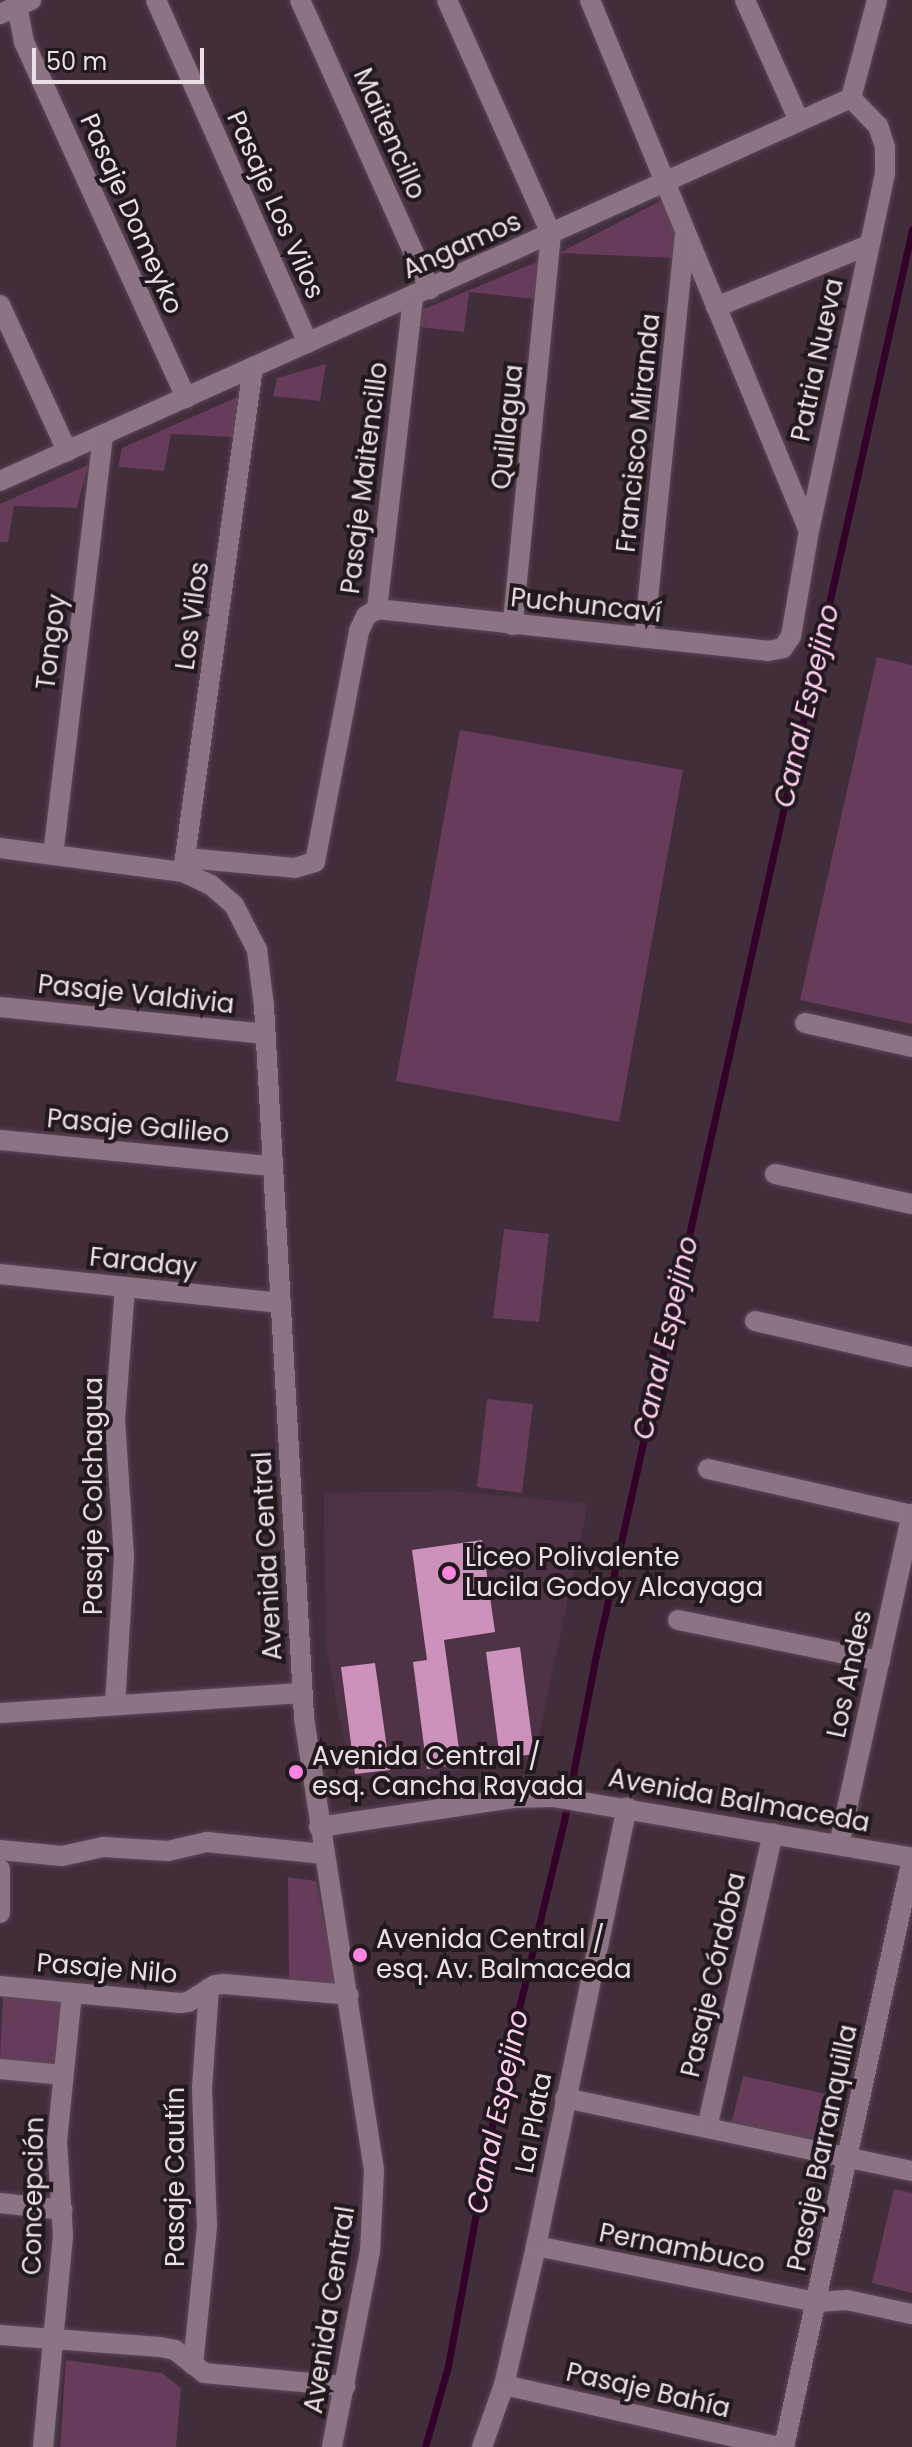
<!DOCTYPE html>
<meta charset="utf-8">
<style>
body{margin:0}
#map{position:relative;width:912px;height:2447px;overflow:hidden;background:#422d3b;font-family:Poppins,sans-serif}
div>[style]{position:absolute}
.built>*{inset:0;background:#4e3346}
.green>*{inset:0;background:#663c5a}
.stream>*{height:7px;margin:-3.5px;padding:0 3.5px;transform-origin:3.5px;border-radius:3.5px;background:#320228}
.building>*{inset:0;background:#cd92bc}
.roads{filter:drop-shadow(0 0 2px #5b4955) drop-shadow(0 0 2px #5b4955)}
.minor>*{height:20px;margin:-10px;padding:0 10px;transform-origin:10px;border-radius:10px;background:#8c7485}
.tertiary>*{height:20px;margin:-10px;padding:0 10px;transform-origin:10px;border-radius:10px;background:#8c7485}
.dots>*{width:22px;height:22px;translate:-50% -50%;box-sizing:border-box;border:4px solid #22191f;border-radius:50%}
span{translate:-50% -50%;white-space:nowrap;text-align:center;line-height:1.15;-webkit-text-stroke:8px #22191f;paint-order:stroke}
.street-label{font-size:26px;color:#ecdee7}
.poi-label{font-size:26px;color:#ecdee7}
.left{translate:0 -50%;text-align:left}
.water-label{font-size:28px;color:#ffcdef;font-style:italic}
.scale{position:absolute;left:32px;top:48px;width:172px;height:36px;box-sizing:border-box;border:4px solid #ecdee7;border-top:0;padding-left:10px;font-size:24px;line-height:28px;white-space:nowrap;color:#ecdee7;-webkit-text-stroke:6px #22191f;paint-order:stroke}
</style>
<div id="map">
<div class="built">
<div style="clip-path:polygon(453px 1491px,588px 1504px,534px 1759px,379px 1783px,350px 1772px,325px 1642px,324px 1493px)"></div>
</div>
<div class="green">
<div style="clip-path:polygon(664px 199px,678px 229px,674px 258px,559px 253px)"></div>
<div style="clip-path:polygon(539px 261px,535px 299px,469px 292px,464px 332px,420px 327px,422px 310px)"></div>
<div style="clip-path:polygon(326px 364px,320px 401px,273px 396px,277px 378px)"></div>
<div style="clip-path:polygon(244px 394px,234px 437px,171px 434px,164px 471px,118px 467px,122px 448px)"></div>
<div style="clip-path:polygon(88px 465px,77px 508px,14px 506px,8px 542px,0 542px,0 504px)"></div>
<div style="clip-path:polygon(877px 657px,912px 665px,912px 1024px,800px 1000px)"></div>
<div style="clip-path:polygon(460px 730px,683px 770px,619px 1122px,396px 1081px)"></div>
<div style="clip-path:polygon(504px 1229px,549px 1234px,539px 1322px,493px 1318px)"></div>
<div style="clip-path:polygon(487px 1399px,533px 1404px,522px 1493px,477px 1487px)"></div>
<div style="clip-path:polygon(288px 1877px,316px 1881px,337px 1985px,289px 1981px)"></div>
<div style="clip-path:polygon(3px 1996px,64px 2001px,56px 2064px,0 2059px)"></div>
<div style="clip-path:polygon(743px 2076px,831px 2095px,820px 2144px,731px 2125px)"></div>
<div style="clip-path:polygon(894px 2189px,912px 2193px,912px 2293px,872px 2283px)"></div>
<div style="clip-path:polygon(66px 2360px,162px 2373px,181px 2388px,176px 2447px,60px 2447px)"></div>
</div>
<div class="stream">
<div style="left:425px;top:2447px;width:84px;rotate:-74.1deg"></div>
<div style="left:448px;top:2366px;width:266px;rotate:-79.6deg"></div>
<div style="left:496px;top:2104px;width:291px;rotate:-76.5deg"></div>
<div style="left:564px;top:1821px;width:169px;rotate:-79.1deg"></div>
<div style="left:596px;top:1655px;width:1460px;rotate:-77.5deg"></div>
</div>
<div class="building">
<div style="clip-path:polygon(482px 1540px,495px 1632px,444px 1640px,461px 1764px,427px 1769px,413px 1662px,427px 1660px,412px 1550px)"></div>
<div style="clip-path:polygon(520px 1647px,534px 1754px,500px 1759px,486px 1652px)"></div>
<div style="clip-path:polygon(375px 1663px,390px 1770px,355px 1774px,341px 1667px)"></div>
</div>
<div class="roads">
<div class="minor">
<div style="left:16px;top:0;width:43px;rotate:79.2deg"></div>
<div style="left:24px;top:42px;width:391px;rotate:65.5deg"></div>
<div style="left:156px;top:0;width:375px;rotate:66.1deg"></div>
<div style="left:300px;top:0;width:317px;rotate:65.8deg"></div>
<div style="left:447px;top:0;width:256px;rotate:66deg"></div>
<div style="left:551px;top:234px;width:393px;rotate:95.6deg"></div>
<div style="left:590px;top:0;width:574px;rotate:67.59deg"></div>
<div style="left:745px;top:0;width:133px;rotate:65.9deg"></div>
<div style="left:851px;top:98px;width:101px;rotate:-75.1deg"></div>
<div style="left:0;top:305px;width:161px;rotate:65.3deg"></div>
<div style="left:716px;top:307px;width:165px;rotate:-22.1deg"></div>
<div style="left:0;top:481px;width:933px;rotate:-24.23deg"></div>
<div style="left:377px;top:609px;width:393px;rotate:6.1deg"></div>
<div style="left:768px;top:651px;width:15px;rotate:-11deg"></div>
<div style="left:783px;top:648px;width:14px;rotate:-56deg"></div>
<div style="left:791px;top:636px;width:107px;rotate:-80.3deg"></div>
<div style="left:809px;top:531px;width:366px;rotate:-78deg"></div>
<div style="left:885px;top:173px;width:26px;rotate:-90deg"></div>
<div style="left:885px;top:147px;width:22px;rotate:-108deg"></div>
<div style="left:878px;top:126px;width:39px;rotate:-134deg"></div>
<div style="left:377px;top:609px;width:315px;rotate:-83.4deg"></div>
<div style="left:644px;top:638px;width:404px;rotate:-84.2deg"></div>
<div style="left:53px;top:855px;width:423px;rotate:-83.2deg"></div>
<div style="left:186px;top:858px;width:109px;rotate:5.2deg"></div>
<div style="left:295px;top:868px;width:21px;rotate:-17deg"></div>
<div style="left:315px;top:862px;width:235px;rotate:-79.2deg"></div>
<div style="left:359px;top:631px;width:17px;rotate:-65deg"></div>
<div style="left:366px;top:616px;width:13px;rotate:-32deg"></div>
<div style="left:183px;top:872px;width:510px;rotate:-82.11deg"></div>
<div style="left:0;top:1007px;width:267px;rotate:5.8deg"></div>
<div style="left:805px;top:1023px;width:110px;rotate:12.6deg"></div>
<div style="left:0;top:1140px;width:273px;rotate:5.5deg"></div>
<div style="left:775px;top:1174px;width:140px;rotate:12.4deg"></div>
<div style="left:0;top:1274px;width:282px;rotate:5.9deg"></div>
<div style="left:755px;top:1321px;width:161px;rotate:12.9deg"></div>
<div style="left:708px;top:1469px;width:209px;rotate:12.7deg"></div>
<div style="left:678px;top:1620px;width:206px;rotate:11.5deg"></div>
<div style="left:115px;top:1705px;width:147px;rotate:-86.5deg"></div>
<div style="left:124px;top:1558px;width:138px;rotate:-93.7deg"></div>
<div style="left:115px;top:1420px;width:133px;rotate:-85.7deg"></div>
<div style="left:0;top:1713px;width:303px;rotate:-3.8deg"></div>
<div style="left:839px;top:1845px;width:339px;rotate:-77.6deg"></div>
<div style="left:0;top:1850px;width:62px;rotate:5.5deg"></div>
<div style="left:62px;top:1856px;width:42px;rotate:-12.4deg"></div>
<div style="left:103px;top:1847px;width:65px;rotate:3.5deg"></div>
<div style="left:168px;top:1851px;width:40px;rotate:-13deg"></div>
<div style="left:207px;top:1842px;width:117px;rotate:5.9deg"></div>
<div style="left:0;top:1869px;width:44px;rotate:90deg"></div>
<div style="left:0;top:1986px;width:181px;rotate:5.4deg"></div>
<div style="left:180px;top:2003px;width:8px;rotate:-7deg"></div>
<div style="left:188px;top:2002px;width:32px;rotate:-32deg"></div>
<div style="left:215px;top:1985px;width:9px;rotate:-6deg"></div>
<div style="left:224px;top:1984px;width:125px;rotate:5deg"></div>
<div style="left:0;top:2069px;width:64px;rotate:5.4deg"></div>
<div style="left:565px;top:2098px;width:355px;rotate:11.9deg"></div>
<div style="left:707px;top:2128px;width:302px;rotate:-77.4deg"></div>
<div style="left:0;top:2203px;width:63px;rotate:6.3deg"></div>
<div style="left:536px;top:2246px;width:287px;rotate:11.3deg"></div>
<div style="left:817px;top:2302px;width:30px;rotate:-4deg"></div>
<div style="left:847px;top:2300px;width:66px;rotate:12.2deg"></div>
<div style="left:0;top:2335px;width:160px;rotate:4.3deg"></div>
<div style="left:160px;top:2347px;width:15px;rotate:11deg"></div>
<div style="left:175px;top:2350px;width:37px;rotate:38deg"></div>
<div style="left:204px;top:2373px;width:142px;rotate:5.3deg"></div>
<div style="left:193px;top:2365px;width:140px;rotate:-84.2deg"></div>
<div style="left:207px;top:2226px;width:138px;rotate:-92.1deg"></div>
<div style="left:202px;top:2088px;width:100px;rotate:-86deg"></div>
<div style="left:504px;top:2385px;width:283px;rotate:12.7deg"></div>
<div style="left:43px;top:2447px;width:212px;rotate:-84.6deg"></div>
<div style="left:63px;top:2236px;width:95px;rotate:-93.6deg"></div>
<div style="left:57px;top:2141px;width:148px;rotate:-84.2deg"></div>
<div style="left:482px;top:2447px;width:66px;rotate:-70.5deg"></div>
<div style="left:504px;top:2385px;width:143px;rotate:-77deg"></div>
<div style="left:536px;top:2246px;width:448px;rotate:-78.3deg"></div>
<div style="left:784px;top:2447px;width:602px;rotate:-77.72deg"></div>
</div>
<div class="tertiary">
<div style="left:0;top:14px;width:34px;rotate:-24deg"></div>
<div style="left:0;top:848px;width:185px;rotate:7.5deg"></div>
<div style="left:183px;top:872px;width:31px;rotate:25deg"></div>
<div style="left:211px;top:885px;width:30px;rotate:41deg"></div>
<div style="left:234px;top:905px;width:51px;rotate:62.9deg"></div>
<div style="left:257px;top:950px;width:56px;rotate:82.9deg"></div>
<div style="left:264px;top:1006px;width:713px;rotate:86.78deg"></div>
<div style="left:304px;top:1718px;width:457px;rotate:81.2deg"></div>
<div style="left:374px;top:2170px;width:81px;rotate:92.8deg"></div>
<div style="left:370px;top:2251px;width:200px;rotate:101deg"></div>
<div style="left:319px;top:1827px;width:196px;rotate:-8.5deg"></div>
<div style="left:513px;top:1798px;width:40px;rotate:-1.4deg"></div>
<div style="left:553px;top:1797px;width:364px;rotate:9.6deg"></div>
</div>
</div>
<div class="dots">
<div style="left:449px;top:1573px;background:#fe85df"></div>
<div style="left:296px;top:1772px;background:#fe85df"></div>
<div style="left:360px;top:1955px;background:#fe85df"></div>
</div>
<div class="street-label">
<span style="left:389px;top:134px;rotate:66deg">Maitencillo</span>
<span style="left:275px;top:205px;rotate:66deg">Pasaje Los Vilos</span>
<span style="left:131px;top:214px;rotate:66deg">Pasaje Domeyko</span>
<span style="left:462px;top:246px;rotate:-24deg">Angamos</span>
<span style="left:818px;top:360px;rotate:-78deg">Patria Nueva</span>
<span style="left:508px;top:427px;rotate:-84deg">Quillagua</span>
<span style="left:639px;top:433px;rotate:-84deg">Francisco Miranda</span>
<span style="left:365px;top:478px;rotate:-83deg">Pasaje Maitencillo</span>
<span style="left:586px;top:606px;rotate:6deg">Puchuncaví</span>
<span style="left:193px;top:616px;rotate:-82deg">Los Vilos</span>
<span style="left:52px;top:642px;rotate:-83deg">Tongoy</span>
<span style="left:136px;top:995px;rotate:6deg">Pasaje Valdivia</span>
<span style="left:138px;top:1127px;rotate:5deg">Pasaje Galileo</span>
<span style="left:143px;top:1263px;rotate:6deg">Faraday</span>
<span style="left:94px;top:1496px;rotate:-90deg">Pasaje Colchagua</span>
<span style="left:268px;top:1556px;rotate:-93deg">Avenida Central</span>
<span style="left:850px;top:1674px;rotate:-78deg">Los Andes</span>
<span style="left:739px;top:1801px;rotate:10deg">Avenida Balmaceda</span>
<span style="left:107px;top:1969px;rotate:5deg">Pasaje Nilo</span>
<span style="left:714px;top:1975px;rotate:-77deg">Pasaje Córdoba</span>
<span style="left:534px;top:2123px;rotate:-79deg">La Plata</span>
<span style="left:823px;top:2148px;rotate:-78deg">Pasaje Barranquilla</span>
<span style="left:176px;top:2177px;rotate:-90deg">Pasaje Cautín</span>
<span style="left:34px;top:2196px;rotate:-89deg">Concepción</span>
<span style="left:682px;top:2249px;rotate:11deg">Pernambuco</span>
<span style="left:330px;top:2310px;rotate:-81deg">Avenida Central</span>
<span style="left:648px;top:2391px;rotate:13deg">Pasaje Bahía</span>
</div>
<div class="poi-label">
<span class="left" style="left:465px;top:1573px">Liceo Polivalente<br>Lucila Godoy Alcayaga</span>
<span class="left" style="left:312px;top:1772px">Avenida Central /<br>esq. Cancha Rayada</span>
<span class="left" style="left:376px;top:1955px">Avenida Central /<br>esq. Av. Balmaceda</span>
</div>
<div class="water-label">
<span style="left:807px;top:706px;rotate:-77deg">Canal Espejino</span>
<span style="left:666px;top:1338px;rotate:-77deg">Canal Espejino</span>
<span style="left:498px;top:2112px;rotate:-78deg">Canal Espejino</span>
</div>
<div class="scale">50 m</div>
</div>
